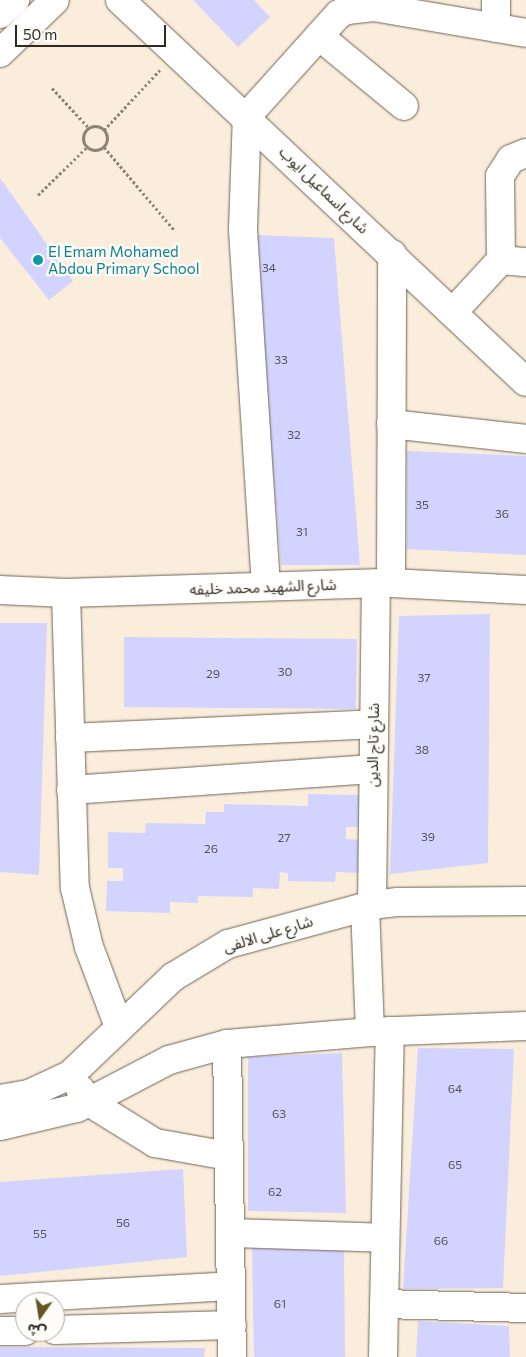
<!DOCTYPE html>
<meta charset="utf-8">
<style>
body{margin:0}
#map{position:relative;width:526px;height:1357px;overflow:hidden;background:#faeddc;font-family:Commissioner,"Noto Sans Arabic",sans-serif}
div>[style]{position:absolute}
.building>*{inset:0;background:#d3d3ff}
.path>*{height:3px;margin-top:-1.5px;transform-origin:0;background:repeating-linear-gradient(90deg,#8d8579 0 2.5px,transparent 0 5px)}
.path>.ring{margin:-1.5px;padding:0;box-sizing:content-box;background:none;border:3px solid #8d8579;border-radius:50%}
.roads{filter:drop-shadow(0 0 1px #6f6455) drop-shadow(0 0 1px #6f6455)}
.minor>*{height:28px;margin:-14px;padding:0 14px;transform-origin:14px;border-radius:14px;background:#fff}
.dots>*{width:14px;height:14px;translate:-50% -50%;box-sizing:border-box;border:2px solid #fefcf8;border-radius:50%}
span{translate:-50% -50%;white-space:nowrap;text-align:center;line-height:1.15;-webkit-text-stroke:4.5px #fefcf8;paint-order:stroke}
.number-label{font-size:12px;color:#57545a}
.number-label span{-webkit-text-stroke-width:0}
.street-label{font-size:15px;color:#2e2a23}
.culture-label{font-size:15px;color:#0d838f}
.left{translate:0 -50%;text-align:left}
.north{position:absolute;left:15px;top:1292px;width:50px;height:50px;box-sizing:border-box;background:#fefcf8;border:1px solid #aba8a3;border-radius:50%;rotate:193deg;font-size:14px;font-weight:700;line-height:20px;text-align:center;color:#2e2a23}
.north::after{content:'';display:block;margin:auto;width:18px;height:22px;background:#665523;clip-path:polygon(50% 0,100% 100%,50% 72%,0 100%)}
.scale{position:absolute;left:15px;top:25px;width:151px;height:22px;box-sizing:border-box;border:2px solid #2e2a23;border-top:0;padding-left:6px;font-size:15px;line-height:18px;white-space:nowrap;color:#2e2a23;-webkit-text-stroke:4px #fefcf8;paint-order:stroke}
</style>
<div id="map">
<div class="building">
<div style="clip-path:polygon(193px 0,254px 0,270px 17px,238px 47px)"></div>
<div style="clip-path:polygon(0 178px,73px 281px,49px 300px,0 238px)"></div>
<div style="clip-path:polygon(253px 235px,334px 238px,360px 565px,281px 565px)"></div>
<div style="clip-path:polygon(407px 451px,526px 456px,526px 555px,407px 549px)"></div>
<div style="clip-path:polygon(490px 614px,488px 863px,390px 874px,399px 616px)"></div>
<div style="clip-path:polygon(0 623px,47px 623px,39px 875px,0 872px)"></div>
<div style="clip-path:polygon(124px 637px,357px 639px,356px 709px,124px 707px)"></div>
<div style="clip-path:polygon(308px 794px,363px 795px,362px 827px,346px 827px,346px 839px,363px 840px,363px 873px,336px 872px,335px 882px,288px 881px,288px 873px,280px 872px,279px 889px,253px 888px,253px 897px,198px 896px,198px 903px,170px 902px,170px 913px,106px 911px,107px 881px,123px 881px,123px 868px,108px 868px,108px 832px,145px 833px,146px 823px,205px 824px,206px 812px,224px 812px,224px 804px,308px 806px)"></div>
<div style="clip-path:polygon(418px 1048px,514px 1049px,503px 1288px,403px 1289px)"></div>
<div style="clip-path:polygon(342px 1053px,346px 1213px,248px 1211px,248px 1057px)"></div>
<div style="clip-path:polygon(183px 1169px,187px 1257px,0 1276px,0 1182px)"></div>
<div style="clip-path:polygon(252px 1248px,344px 1250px,345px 1357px,254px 1357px)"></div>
<div style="clip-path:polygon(418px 1321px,509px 1326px,510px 1357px,416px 1357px)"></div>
<div style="clip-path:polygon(0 1347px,205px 1348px,204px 1357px,0 1357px)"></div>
</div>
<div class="path">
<div style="left:52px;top:88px;width:54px;rotate:47.2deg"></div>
<div class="ring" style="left:83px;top:126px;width:21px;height:21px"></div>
<div style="left:104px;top:130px;width:82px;rotate:-47deg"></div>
<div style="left:104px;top:147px;width:110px;rotate:49.8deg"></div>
<div style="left:38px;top:195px;width:69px;rotate:-44.4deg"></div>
</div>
<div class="roads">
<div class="minor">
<div style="left:120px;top:0;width:557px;rotate:43.26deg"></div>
<div style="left:496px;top:0;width:28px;rotate:90deg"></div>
<div style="left:0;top:14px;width:21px;rotate:-43deg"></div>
<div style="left:319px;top:36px;width:110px;rotate:39.5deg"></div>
<div style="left:0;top:53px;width:76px;rotate:-43.9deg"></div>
<div style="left:501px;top:260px;width:25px;rotate:5deg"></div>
<div style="left:453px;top:312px;width:71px;rotate:-47.3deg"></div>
<div style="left:501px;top:260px;width:84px;rotate:-90.7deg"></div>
<div style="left:500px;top:176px;width:20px;rotate:-57deg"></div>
<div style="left:511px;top:159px;width:16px;rotate:-22deg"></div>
<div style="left:391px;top:424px;width:136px;rotate:6.3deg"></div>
<div style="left:391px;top:583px;width:329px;rotate:-89.8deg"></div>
<div style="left:266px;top:586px;width:358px;rotate:-93.7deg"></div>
<div style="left:243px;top:229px;width:113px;rotate:-88deg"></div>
<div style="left:247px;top:116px;width:137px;rotate:-48deg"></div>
<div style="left:339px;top:14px;width:9px;rotate:-27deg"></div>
<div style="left:347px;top:10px;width:27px;rotate:-6deg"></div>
<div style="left:374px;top:7px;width:154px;rotate:9.7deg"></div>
<div style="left:0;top:590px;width:66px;rotate:2.6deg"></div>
<div style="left:66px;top:593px;width:325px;rotate:-1.8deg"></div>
<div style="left:391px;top:583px;width:135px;rotate:3deg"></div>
<div style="left:66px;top:593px;width:295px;rotate:88.3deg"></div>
<div style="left:75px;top:888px;width:61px;rotate:76.7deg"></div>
<div style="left:89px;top:947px;width:85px;rotate:69.4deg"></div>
<div style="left:70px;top:738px;width:303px;rotate:-2.6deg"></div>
<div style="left:71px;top:790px;width:302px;rotate:-4deg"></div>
<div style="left:372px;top:905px;width:321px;rotate:-89.3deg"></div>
<div style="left:365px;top:907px;width:125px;rotate:87.7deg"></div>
<div style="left:227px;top:1044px;width:313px;rotate:89.1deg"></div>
<div style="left:80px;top:1089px;width:16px;rotate:55deg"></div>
<div style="left:89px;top:1102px;width:78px;rotate:31.8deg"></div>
<div style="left:155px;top:1143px;width:75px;rotate:10deg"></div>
<div style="left:0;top:1099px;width:29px;rotate:-10deg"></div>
<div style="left:29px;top:1094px;width:45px;rotate:-24.9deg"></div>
<div style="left:70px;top:1075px;width:142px;rotate:-43.6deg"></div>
<div style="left:173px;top:977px;width:64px;rotate:-31deg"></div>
<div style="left:228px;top:944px;width:149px;rotate:-15.2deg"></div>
<div style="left:372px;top:905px;width:26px;rotate:-7deg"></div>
<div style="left:398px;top:902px;width:128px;rotate:-0.4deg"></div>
<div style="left:0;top:1126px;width:79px;rotate:-13.2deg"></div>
<div style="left:77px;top:1108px;width:104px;rotate:-27.6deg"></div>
<div style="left:169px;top:1060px;width:60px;rotate:-15.4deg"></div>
<div style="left:227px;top:1044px;width:144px;rotate:-4.8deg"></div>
<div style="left:370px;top:1032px;width:156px;rotate:-2.2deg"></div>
<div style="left:230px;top:1233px;width:155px;rotate:1.8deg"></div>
<div style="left:0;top:1299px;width:231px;rotate:-3.2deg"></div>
<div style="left:384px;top:1304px;width:142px;rotate:1.6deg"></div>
<div style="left:55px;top:1330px;width:177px;rotate:-1.6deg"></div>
<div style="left:0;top:1331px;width:25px"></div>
<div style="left:383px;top:1357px;width:326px;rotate:-88.8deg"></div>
</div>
</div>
<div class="dots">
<div style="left:38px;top:260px;background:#0f9aa8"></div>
</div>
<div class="number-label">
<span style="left:269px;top:268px">34</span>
<span style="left:281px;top:360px">33</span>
<span style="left:294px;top:435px">32</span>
<span style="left:422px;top:505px">35</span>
<span style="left:502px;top:514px">36</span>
<span style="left:302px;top:532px">31</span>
<span style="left:285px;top:672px">30</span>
<span style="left:213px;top:674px">29</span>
<span style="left:424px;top:678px">37</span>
<span style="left:422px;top:750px">38</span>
<span style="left:428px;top:837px">39</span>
<span style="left:284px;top:838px">27</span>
<span style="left:211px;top:849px">26</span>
<span style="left:455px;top:1089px">64</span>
<span style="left:279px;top:1114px">63</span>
<span style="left:455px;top:1165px">65</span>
<span style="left:275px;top:1192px">62</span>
<span style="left:123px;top:1223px">56</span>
<span style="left:40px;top:1234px">55</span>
<span style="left:441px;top:1241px">66</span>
<span style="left:280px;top:1304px">61</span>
</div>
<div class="street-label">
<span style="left:324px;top:190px;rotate:44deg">شارع اسماعيل ايوب</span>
<span style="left:263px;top:587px;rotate:-2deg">شارع الشهيد محمد خليفه</span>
<span style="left:373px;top:745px;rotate:-89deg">شارع تاج الدين</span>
<span style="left:268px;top:934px;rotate:-17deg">شارع على الالفى</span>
</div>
<div class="culture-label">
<span class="left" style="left:48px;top:260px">El Emam Mohamed<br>Abdou Primary School</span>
</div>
<div class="north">ش</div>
<div class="scale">50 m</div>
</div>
